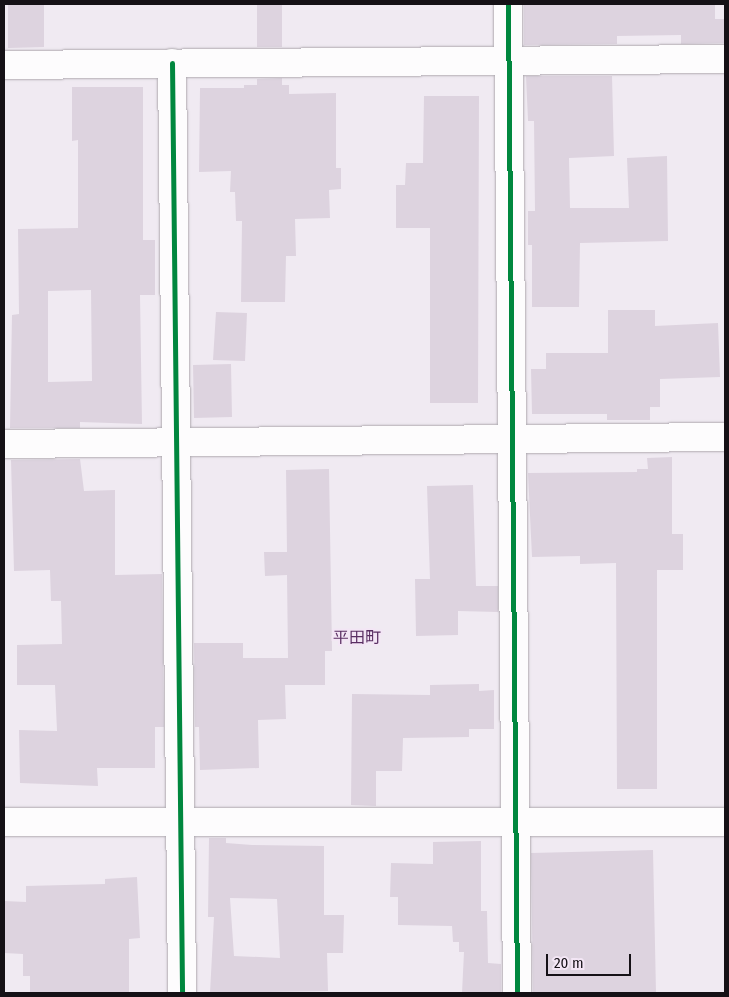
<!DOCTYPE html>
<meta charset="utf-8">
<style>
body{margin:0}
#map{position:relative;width:729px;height:997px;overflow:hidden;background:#f0eaf2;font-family:"Fira Sans Condensed","Noto Sans JP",sans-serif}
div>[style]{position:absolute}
.building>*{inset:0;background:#ddd3df}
.roads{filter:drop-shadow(0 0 1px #aea9af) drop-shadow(0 0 1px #aea9af)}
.minor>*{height:28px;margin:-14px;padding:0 14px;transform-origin:14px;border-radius:14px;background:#fdfcfd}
.cycleway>*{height:5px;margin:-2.5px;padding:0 2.5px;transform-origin:2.5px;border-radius:2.5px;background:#00873e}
span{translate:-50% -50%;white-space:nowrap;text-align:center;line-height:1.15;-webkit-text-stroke:4px #f3e6f5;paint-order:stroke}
.quarter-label{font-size:16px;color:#592e62}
.frame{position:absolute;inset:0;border:5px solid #151116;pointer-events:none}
.scale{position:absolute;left:546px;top:954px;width:85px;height:22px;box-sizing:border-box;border:2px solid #151116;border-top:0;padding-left:6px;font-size:15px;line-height:18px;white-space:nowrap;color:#151116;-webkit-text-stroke:4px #f3e6f5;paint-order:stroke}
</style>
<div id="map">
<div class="building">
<div style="clip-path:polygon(8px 4px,44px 4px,44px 47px,8px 48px)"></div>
<div style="clip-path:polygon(257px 4px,282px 4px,282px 47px,257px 47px)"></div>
<div style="clip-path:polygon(524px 4px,715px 4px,715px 19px,725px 19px,725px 43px,681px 44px,681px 35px,617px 36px,617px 44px,524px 45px)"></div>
<div style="clip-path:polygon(526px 76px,612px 76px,614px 156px,569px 158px,570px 208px,629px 208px,627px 158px,667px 156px,668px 241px,580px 243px,579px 307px,532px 307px,532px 245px,528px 245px,528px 211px,535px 211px,534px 121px,528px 121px)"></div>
<div style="clip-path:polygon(282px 78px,282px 85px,289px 85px,289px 94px,336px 93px,336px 168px,341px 168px,341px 189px,329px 190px,330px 218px,295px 219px,296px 256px,286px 256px,285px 302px,241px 302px,242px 221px,236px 221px,235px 192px,230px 192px,231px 171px,199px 172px,200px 88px,244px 88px,244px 85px,257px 85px,257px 79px)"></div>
<div style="clip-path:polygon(evenodd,72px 87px,143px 87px,143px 240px,155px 240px,155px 295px,140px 295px,142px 424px,80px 422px,80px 428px,10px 428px,12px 315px,19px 314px,18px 229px,78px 228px,78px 140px,72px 141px,72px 87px,91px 290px,92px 381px,48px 382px,48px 291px,91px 290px)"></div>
<div style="clip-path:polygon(424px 96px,479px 96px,478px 403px,430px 403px,430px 228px,396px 228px,396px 185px,405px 185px,406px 163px,423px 163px)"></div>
<div style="clip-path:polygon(608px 310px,655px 310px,655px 326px,718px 323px,720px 377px,660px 379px,660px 407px,650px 407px,650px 420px,607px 420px,607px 414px,532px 414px,531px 369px,546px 369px,546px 353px,608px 353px)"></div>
<div style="clip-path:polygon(216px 312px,247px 313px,245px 361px,213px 360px)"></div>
<div style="clip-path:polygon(231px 364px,232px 417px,194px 418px,193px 365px)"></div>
<div style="clip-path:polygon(672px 457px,672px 534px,683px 534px,683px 570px,657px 570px,657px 789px,617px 789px,616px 563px,580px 564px,580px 556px,532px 557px,528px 473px,637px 472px,637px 469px,648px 469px,647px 458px)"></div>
<div style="clip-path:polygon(80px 459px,84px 491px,115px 490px,115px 575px,162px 574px,164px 727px,155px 727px,155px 768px,97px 768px,98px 786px,20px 783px,19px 730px,57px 731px,55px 685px,17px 685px,17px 645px,62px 644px,61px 601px,51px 601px,50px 570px,14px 571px,11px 460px)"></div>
<div style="clip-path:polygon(329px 469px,332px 651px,325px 651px,325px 685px,285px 685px,286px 719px,258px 720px,259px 768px,200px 770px,199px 727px,195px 727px,194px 643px,243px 643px,243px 658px,288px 658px,287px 575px,265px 576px,264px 552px,287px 552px,286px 470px)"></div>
<div style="clip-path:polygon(473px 485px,476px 586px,498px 586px,498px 612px,458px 611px,458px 635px,416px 636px,415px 579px,430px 579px,427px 486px)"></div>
<div style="clip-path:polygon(479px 684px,479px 691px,494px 690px,494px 729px,469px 729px,469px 737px,403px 738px,402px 771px,376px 771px,376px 806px,351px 805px,352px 694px,430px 695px,430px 685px)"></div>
<div style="clip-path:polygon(evenodd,209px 838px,226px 838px,226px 843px,252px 845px,324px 846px,324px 915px,344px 915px,343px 953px,327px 953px,328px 991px,210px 993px,214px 917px,208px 917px,209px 838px,230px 898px,277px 899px,280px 958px,234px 956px,230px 898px)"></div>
<div style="clip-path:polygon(481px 841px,481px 911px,487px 911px,488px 963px,501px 964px,501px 993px,462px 993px,464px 952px,459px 952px,459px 942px,453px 942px,452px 926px,398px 925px,398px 897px,390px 897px,391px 863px,433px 864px,433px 842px)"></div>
<div style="clip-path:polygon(653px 850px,656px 993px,533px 993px,531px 853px)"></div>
<div style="clip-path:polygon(137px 877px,140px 938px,129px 939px,129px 993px,30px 993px,30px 976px,23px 976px,23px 954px,4px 953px,4px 901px,26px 902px,26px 886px,105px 884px,105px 879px)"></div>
</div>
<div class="roads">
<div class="minor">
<div style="left:508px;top:4px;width:989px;rotate:89.48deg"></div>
<div style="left:172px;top:63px;width:930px;rotate:89.38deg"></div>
<div style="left:4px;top:65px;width:721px;rotate:-0.48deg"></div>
<div style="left:4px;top:444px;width:721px;rotate:-0.56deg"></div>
<div style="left:4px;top:822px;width:721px"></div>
</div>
</div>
<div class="cycleway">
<div style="left:508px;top:4px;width:989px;rotate:89.48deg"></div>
<div style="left:172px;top:63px;width:930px;rotate:89.38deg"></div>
</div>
<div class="quarter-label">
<span style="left:357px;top:638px">平田町</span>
</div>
<div class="frame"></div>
<div class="scale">20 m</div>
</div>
